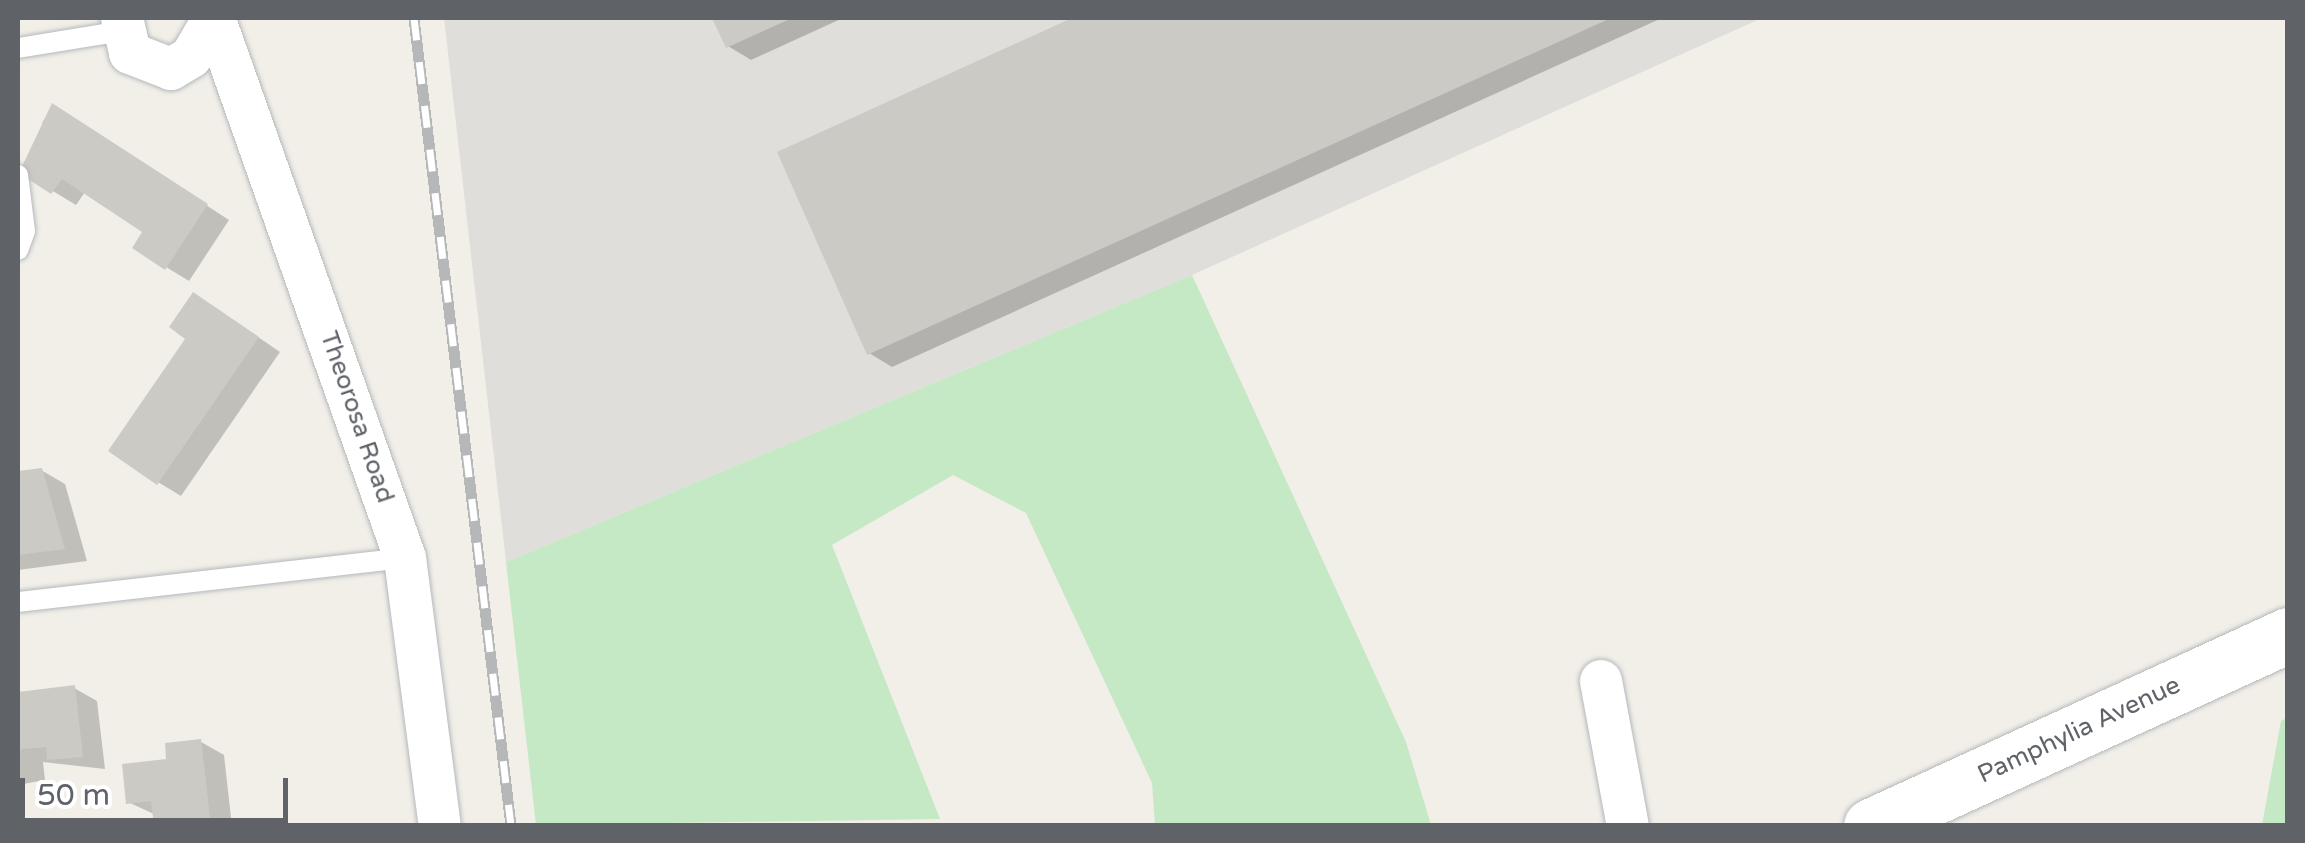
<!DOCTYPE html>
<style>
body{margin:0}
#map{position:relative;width:2305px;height:843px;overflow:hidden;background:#f1efe8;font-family:"Varela Round",sans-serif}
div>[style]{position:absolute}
.industrial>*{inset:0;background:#e0deda}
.green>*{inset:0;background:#c5e8c5}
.shadow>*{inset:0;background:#0003}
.building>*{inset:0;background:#cccac5}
.roads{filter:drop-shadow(0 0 2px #b5b8bc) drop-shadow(0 0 2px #b5b8bc)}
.lane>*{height:20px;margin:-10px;padding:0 10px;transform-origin:10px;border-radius:10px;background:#fff}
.street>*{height:42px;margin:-21px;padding:0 21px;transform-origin:21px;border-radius:21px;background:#fff}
.secondary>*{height:55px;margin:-27.5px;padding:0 27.5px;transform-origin:27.5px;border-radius:27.5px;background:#fff}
.rail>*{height:11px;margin-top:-5.5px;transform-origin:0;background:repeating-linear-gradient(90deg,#fff 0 22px,#b6b7b8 0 44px);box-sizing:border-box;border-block:2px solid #b6b7b8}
span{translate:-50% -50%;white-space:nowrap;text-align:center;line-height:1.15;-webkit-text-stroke:8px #fff;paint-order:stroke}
.street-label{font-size:25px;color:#5f6368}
.frame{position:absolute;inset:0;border:20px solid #5f6368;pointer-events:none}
.scale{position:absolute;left:20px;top:778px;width:268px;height:45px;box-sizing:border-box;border:5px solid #5f6368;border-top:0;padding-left:12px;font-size:30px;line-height:35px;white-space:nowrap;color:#5f6368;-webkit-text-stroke:8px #fff;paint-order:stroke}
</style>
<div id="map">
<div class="industrial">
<div style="clip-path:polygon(444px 18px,1762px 18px,1192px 275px,506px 562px)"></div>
</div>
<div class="green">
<div style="clip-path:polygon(1192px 275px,1406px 742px,1431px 825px,1155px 825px,1152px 783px,1026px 513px,953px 475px,832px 545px,940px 819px,536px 825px,506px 562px)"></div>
<div style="clip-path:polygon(2287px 718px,2287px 825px,2262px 825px,2281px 721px)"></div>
</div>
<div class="shadow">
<div style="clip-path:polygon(715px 18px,843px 18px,751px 60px,728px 46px)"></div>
<div style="clip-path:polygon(1078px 18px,1662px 18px,892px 367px,869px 353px,780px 153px)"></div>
<div style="clip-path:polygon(53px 106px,229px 220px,189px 281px,166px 267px,146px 232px,85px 192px,76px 205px,23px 173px,51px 129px,42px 123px)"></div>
<div style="clip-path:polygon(217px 309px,280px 352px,181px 496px,158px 482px)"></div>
<div style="clip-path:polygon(41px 470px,65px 484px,87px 561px,18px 570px,18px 473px)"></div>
<div style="clip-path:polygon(74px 688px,97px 701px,105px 769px,43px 762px,45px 780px,18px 785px,18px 694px)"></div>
<div style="clip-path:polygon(201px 742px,224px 755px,232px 826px,157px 826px,156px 815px,128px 802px)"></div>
</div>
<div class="building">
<div style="clip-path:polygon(712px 18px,792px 18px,726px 48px)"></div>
<div style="clip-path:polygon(1072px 18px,1611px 18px,867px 355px,777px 152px)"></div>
<div style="clip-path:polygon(52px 103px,208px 204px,165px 270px,132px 248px,142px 232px,62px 179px,51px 194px,19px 173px)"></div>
<div style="clip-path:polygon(193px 292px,259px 337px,157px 485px,108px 451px,185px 339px,169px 327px)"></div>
<div style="clip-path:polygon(42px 468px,65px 549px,18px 555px,18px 471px)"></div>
<div style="clip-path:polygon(75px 685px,83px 757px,47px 760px,46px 747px,21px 749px,18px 768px,18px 692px)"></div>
<div style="clip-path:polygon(201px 739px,211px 826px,154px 826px,151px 801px,126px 804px,122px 764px,166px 759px,165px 743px)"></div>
</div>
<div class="roads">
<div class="lane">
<div style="left:18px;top:48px;width:105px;rotate:-9.3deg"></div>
<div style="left:18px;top:175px;width:56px;rotate:82.9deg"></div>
<div style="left:25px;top:231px;width:20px;rotate:110deg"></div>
<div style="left:18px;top:602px;width:389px;rotate:-6.5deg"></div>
</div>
<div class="street">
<div style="left:122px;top:18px;width:36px;rotate:77deg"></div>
<div style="left:130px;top:53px;width:44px;rotate:21.3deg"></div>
<div style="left:171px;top:69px;width:23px;rotate:-31deg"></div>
<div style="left:191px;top:57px;width:45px;rotate:-59.5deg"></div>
<div style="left:216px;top:23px;width:567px;rotate:70.54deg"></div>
<div style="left:405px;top:558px;width:270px;rotate:82.6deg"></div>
<div style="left:1601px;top:681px;width:147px;rotate:79.5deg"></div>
</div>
<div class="secondary">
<div style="left:1871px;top:826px;width:459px;rotate:-24.6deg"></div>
</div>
</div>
<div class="rail">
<div style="left:414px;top:18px;width:814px;rotate:83.15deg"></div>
</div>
<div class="street-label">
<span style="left:357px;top:417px;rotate:71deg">Theorosa Road</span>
<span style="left:2079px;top:730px;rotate:-25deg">Pamphylia Avenue</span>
</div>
<div class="frame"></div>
<div class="scale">50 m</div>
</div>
